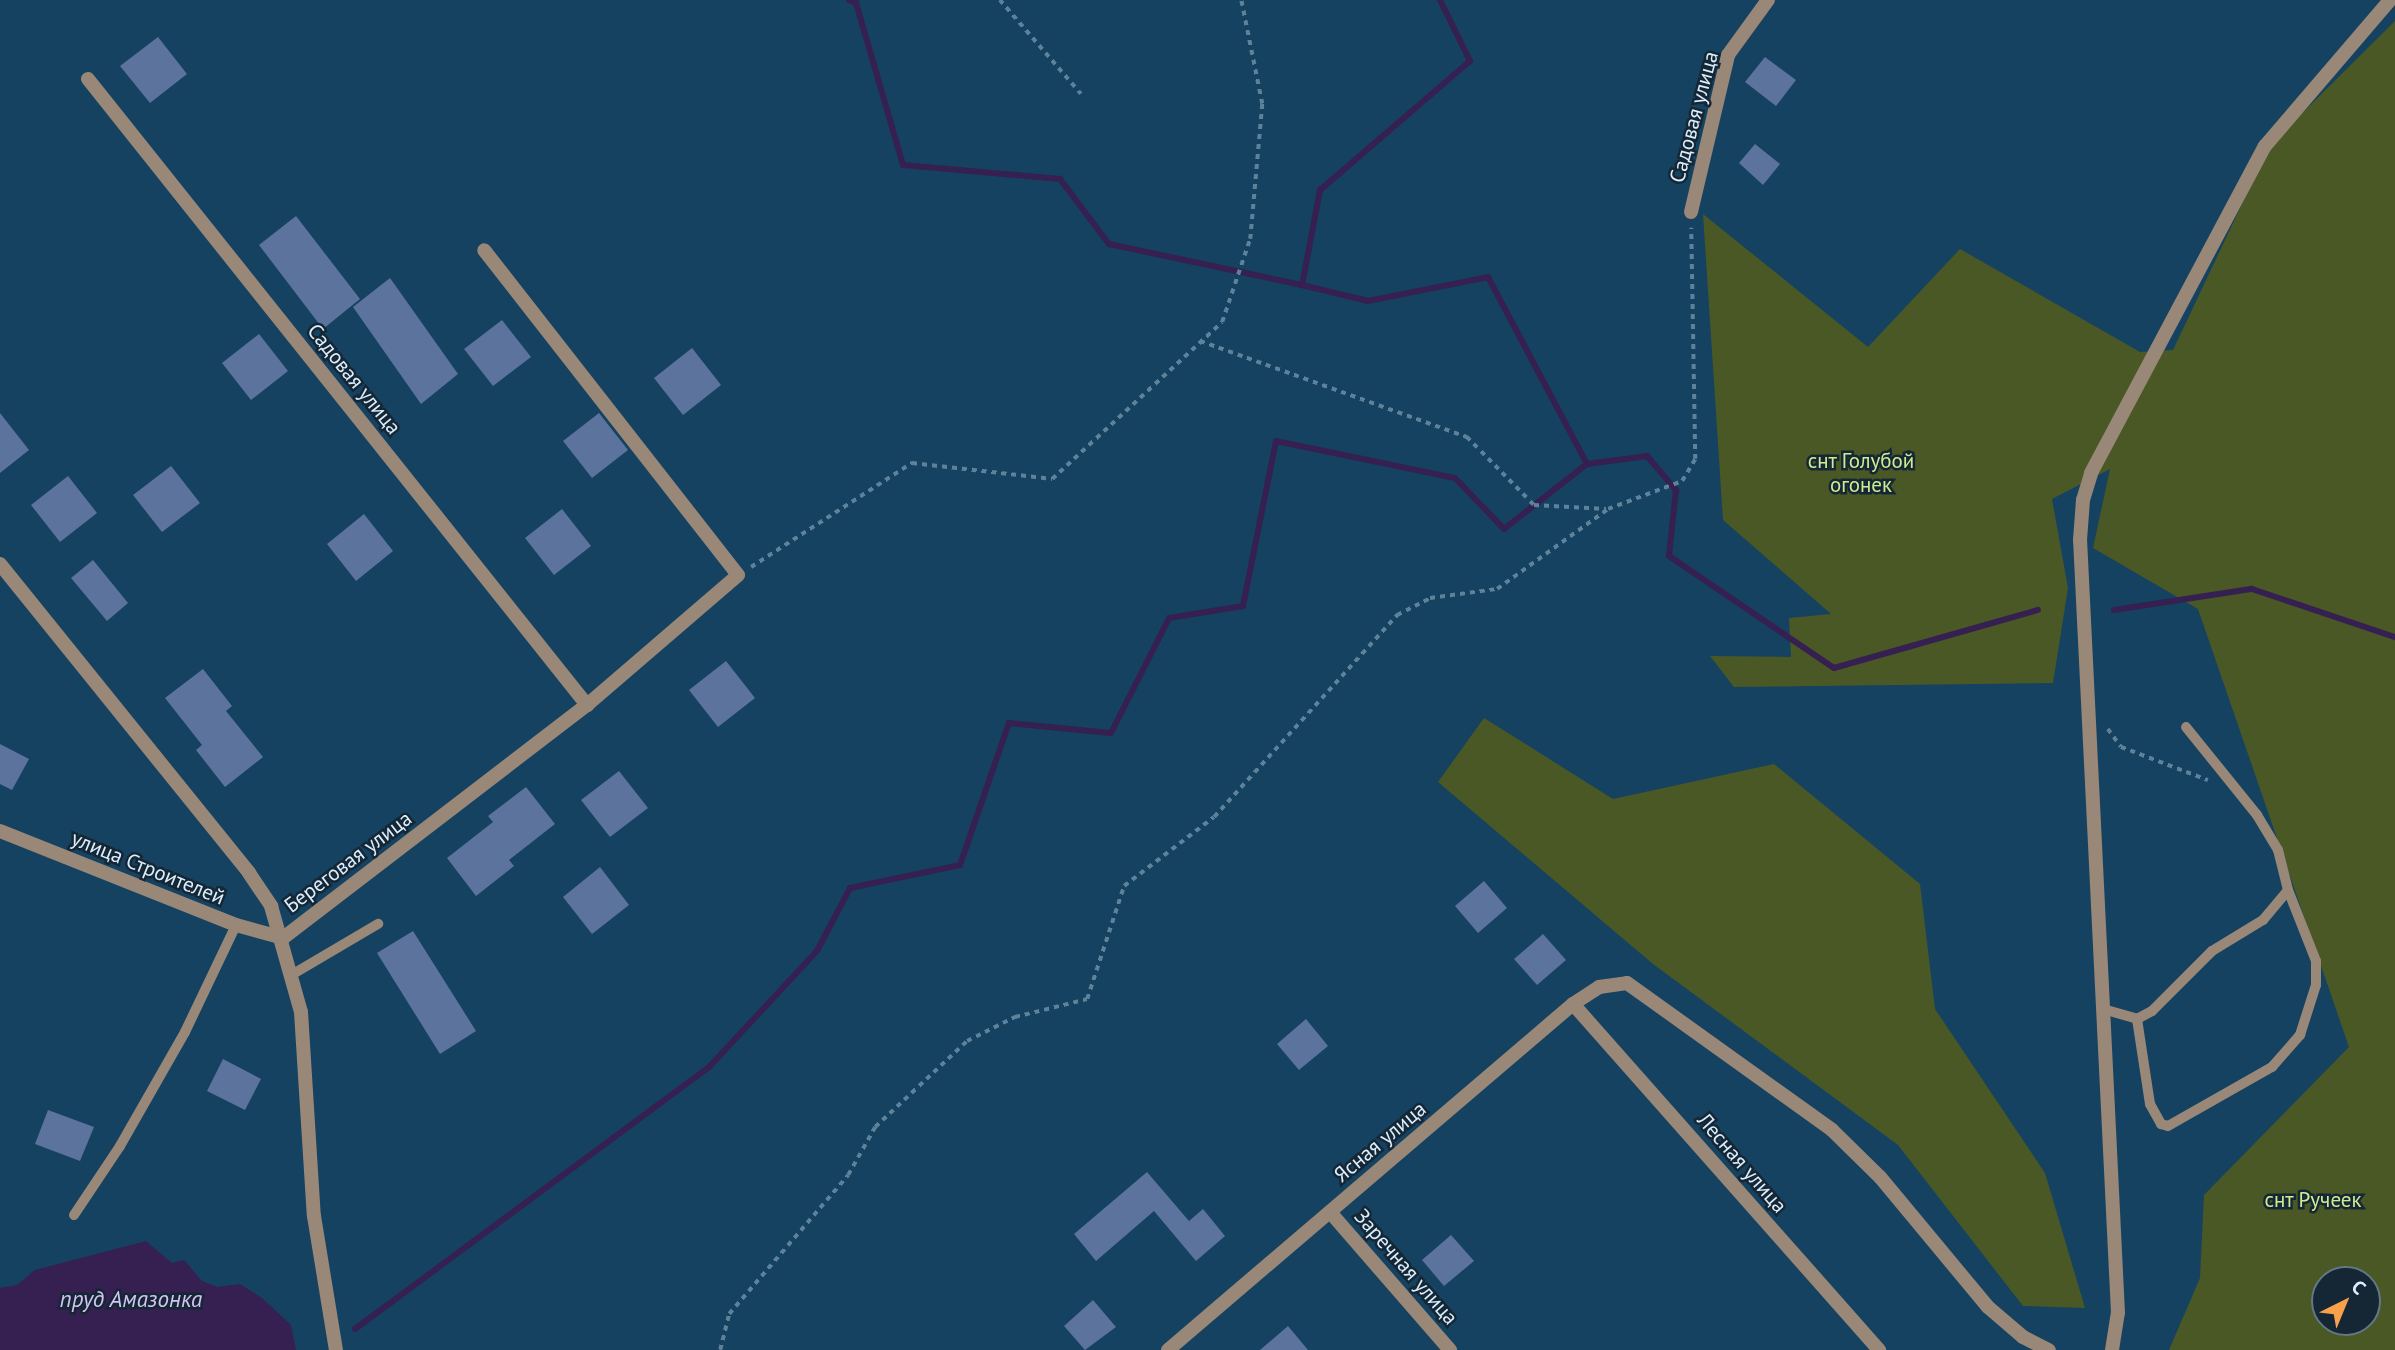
<!DOCTYPE html>
<meta charset="utf-8">
<style>
body{margin:0}
#map{position:relative;width:2395px;height:1350px;overflow:hidden;background:#154261;font-family:"PT Sans",sans-serif}
div>[style]{position:absolute}
.green>*{inset:0;background:#4a5826}
.water>*{inset:0;background:#361f51}
.stream>*{height:6px;margin:-3px;padding:0 3px;transform-origin:3px;border-radius:3px;background:#361f51}
.building>*{inset:0;background:#5c739d}
.path>*{height:3.5px;margin-top:-1.75px;transform-origin:0;background:repeating-linear-gradient(90deg,#5f829b 0 5px,transparent 0 10px)}
.lane>*{height:10px;margin:-5px;padding:0 5px;transform-origin:5px;border-radius:5px;background:#998777}
.street>*{height:14px;margin:-7px;padding:0 7px;transform-origin:7px;border-radius:7px;background:#998777}
span{translate:-50% -50%;white-space:nowrap;text-align:center;line-height:1.15;-webkit-text-stroke:5px #152735;paint-order:stroke}
.street-label{font-size:21px;color:#dbeefd}
.park-label{font-size:21px;color:#d0ec91}
.water-label{font-size:23px;color:#d5c2f4;font-style:italic}
.north{position:absolute;left:2311px;top:1266px;width:70px;height:70px;box-sizing:border-box;background:#152735;border:2px solid #647785;border-radius:50%;rotate:43deg;font-size:19px;font-weight:700;line-height:28px;text-align:center;color:#dbeefd}
.north::after{content:'';display:block;margin:auto;width:24px;height:32px;background:#f8a14a;clip-path:polygon(50% 0,100% 100%,50% 72%,0 100%)}
</style>
<div id="map">
<div class="green">
<div style="clip-path:polygon(evenodd,2395px 21px,2395px 1350px,2169px 1350px,2200px 1278px,2204px 1195px,2349px 1047px,2198px 609px,2093px 548px,2110px 469px,2052px 499px,2068px 588px,2053px 683px,1734px 687px,1710px 656px,1791px 657px,1789px 618px,1831px 614px,1723px 520px,1703px 214px,1868px 347px,1960px 249px,2140px 352px,2173px 350px,2270px 145px,2395px 21px,2325px 1280px,2367px 1280px,2367px 1322px,2325px 1322px,2325px 1280px)"></div>
<div style="clip-path:polygon(1484px 718px,1613px 799px,1774px 764px,1920px 884px,1935px 1009px,2045px 1173px,2085px 1308px,2023px 1306px,1898px 1145px,1653px 964px,1438px 782px)"></div>
</div>
<div class="water">
<div style="clip-path:polygon(146px 1241px,172px 1263px,184px 1260px,202px 1281px,217px 1287px,240px 1284px,262px 1298px,291px 1325px,296px 1350px,0 1350px,0 1288px,17px 1285px,35px 1270px)"></div>
</div>
<div class="stream">
<div style="left:849px;top:0;width:8px;rotate:23deg"></div>
<div style="left:856px;top:3px;width:169px;rotate:73.8deg"></div>
<div style="left:903px;top:165px;width:158px;rotate:5.1deg"></div>
<div style="left:1060px;top:179px;width:81px;rotate:53deg"></div>
<div style="left:1109px;top:244px;width:197px;rotate:12deg"></div>
<div style="left:1440px;top:0;width:68px;rotate:63.8deg"></div>
<div style="left:1470px;top:61px;width:198px;rotate:139.3deg"></div>
<div style="left:1320px;top:190px;width:97px;rotate:100.7deg"></div>
<div style="left:1302px;top:285px;width:68px;rotate:13.6deg"></div>
<div style="left:1368px;top:301px;width:122px;rotate:-11.3deg"></div>
<div style="left:1488px;top:277px;width:212px;rotate:62.1deg"></div>
<div style="left:1587px;top:464px;width:61px;rotate:-7.6deg"></div>
<div style="left:1647px;top:456px;width:45px;rotate:49.5deg"></div>
<div style="left:1676px;top:490px;width:66px;rotate:96.1deg"></div>
<div style="left:1669px;top:556px;width:199px;rotate:34.2deg"></div>
<div style="left:1834px;top:668px;width:212px;rotate:-15.9deg"></div>
<div style="left:2114px;top:610px;width:140px;rotate:-8.7deg"></div>
<div style="left:2252px;top:589px;width:151px;rotate:18.6deg"></div>
<div style="left:355px;top:1329px;width:442px;rotate:-36.5deg"></div>
<div style="left:710px;top:1066px;width:157px;rotate:-47.1deg"></div>
<div style="left:817px;top:951px;width:71px;rotate:-62.4deg"></div>
<div style="left:850px;top:888px;width:112px;rotate:-11.8deg"></div>
<div style="left:960px;top:865px;width:150px;rotate:-71deg"></div>
<div style="left:1009px;top:723px;width:102px;rotate:5.6deg"></div>
<div style="left:1111px;top:733px;width:129px;rotate:-63.2deg"></div>
<div style="left:1169px;top:618px;width:75px;rotate:-9.2deg"></div>
<div style="left:1243px;top:606px;width:168px;rotate:-78.7deg"></div>
<div style="left:1276px;top:441px;width:183px;rotate:11.7deg"></div>
<div style="left:1455px;top:478px;width:71px;rotate:46.1deg"></div>
<div style="left:1504px;top:529px;width:105px;rotate:-38.1deg"></div>
</div>
<div class="building">
<div style="clip-path:polygon(158px 37px,187px 74px,150px 103px,120px 66px)"></div>
<div style="clip-path:polygon(1765px 57px,1796px 80px,1776px 106px,1745px 82px)"></div>
<div style="clip-path:polygon(1755px 144px,1780px 164px,1763px 185px,1739px 163px)"></div>
<div style="clip-path:polygon(296px 216px,360px 299px,323px 329px,259px 245px)"></div>
<div style="clip-path:polygon(390px 278px,458px 374px,421px 404px,353px 307px)"></div>
<div style="clip-path:polygon(502px 320px,531px 357px,493px 386px,464px 349px)"></div>
<div style="clip-path:polygon(259px 334px,288px 371px,251px 400px,222px 363px)"></div>
<div style="clip-path:polygon(692px 348px,721px 385px,683px 415px,654px 378px)"></div>
<div style="clip-path:polygon(0 413px,29px 450px,0 473px)"></div>
<div style="clip-path:polygon(599px 413px,628px 450px,592px 478px,563px 441px)"></div>
<div style="clip-path:polygon(171px 466px,200px 503px,162px 532px,133px 495px)"></div>
<div style="clip-path:polygon(68px 476px,97px 513px,60px 542px,31px 505px)"></div>
<div style="clip-path:polygon(562px 509px,591px 546px,554px 575px,525px 538px)"></div>
<div style="clip-path:polygon(364px 514px,393px 551px,356px 581px,327px 544px)"></div>
<div style="clip-path:polygon(93px 560px,128px 603px,107px 621px,71px 578px)"></div>
<div style="clip-path:polygon(726px 661px,755px 698px,718px 727px,689px 690px)"></div>
<div style="clip-path:polygon(203px 669px,232px 706px,226px 711px,263px 757px,225px 787px,196px 750px,202px 745px,165px 698px)"></div>
<div style="clip-path:polygon(0 744px,29px 759px,12px 790px,0 784px)"></div>
<div style="clip-path:polygon(619px 771px,648px 808px,610px 837px,581px 800px)"></div>
<div style="clip-path:polygon(526px 787px,555px 824px,509px 860px,514px 866px,476px 896px,447px 858px,493px 822px,488px 816px)"></div>
<div style="clip-path:polygon(600px 867px,629px 905px,592px 934px,563px 897px)"></div>
<div style="clip-path:polygon(1484px 881px,1507px 908px,1478px 933px,1455px 906px)"></div>
<div style="clip-path:polygon(413px 931px,476px 1031px,440px 1054px,377px 953px)"></div>
<div style="clip-path:polygon(1543px 934px,1566px 960px,1537px 985px,1514px 959px)"></div>
<div style="clip-path:polygon(1306px 1019px,1328px 1046px,1299px 1070px,1277px 1044px)"></div>
<div style="clip-path:polygon(223px 1059px,261px 1079px,245px 1110px,207px 1091px)"></div>
<div style="clip-path:polygon(48px 1110px,94px 1127px,80px 1161px,35px 1144px)"></div>
<div style="clip-path:polygon(1147px 1172px,1189px 1221px,1203px 1209px,1225px 1236px,1196px 1261px,1154px 1211px,1096px 1261px,1074px 1234px)"></div>
<div style="clip-path:polygon(1451px 1235px,1474px 1261px,1444px 1286px,1422px 1260px)"></div>
<div style="clip-path:polygon(1093px 1300px,1116px 1327px,1085px 1350px,1064px 1326px)"></div>
<div style="clip-path:polygon(1288px 1326px,1308px 1350px,1260px 1350px)"></div>
</div>
<div class="path">
<div style="left:1000px;top:0;width:124px;rotate:49.2deg"></div>
<div style="left:1200px;top:341px;width:284px;rotate:19.8deg"></div>
<div style="left:1467px;top:437px;width:95px;rotate:45.4deg"></div>
<div style="left:1534px;top:505px;width:72px;rotate:3.2deg"></div>
<div style="left:751px;top:567px;width:192px;rotate:-32.9deg"></div>
<div style="left:912px;top:463px;width:141px;rotate:6.5deg"></div>
<div style="left:1052px;top:479px;width:231px;rotate:-42.7deg"></div>
<div style="left:1222px;top:322px;width:88px;rotate:-71.4deg"></div>
<div style="left:1250px;top:239px;width:136px;rotate:-84.9deg"></div>
<div style="left:1262px;top:104px;width:106px;rotate:-101.4deg"></div>
<div style="left:2108px;top:729px;width:22px;rotate:54deg"></div>
<div style="left:2121px;top:747px;width:93px;rotate:20.8deg"></div>
<div style="left:720px;top:1350px;width:37px;rotate:-76deg"></div>
<div style="left:729px;top:1314px;width:183px;rotate:-49.4deg"></div>
<div style="left:848px;top:1175px;width:55px;rotate:-60.6deg"></div>
<div style="left:875px;top:1127px;width:126px;rotate:-43.1deg"></div>
<div style="left:967px;top:1041px;width:54px;rotate:-26.6deg"></div>
<div style="left:1015px;top:1017px;width:74px;rotate:-14deg"></div>
<div style="left:1087px;top:999px;width:119px;rotate:-71.9deg"></div>
<div style="left:1124px;top:886px;width:113px;rotate:-37.5deg"></div>
<div style="left:1214px;top:817px;width:273px;rotate:-47.8deg"></div>
<div style="left:1397px;top:615px;width:37px;rotate:-27deg"></div>
<div style="left:1430px;top:598px;width:68px;rotate:-7.7deg"></div>
<div style="left:1497px;top:589px;width:137px;rotate:-35.8deg"></div>
<div style="left:1608px;top:509px;width:79px;rotate:-20.7deg"></div>
<div style="left:1682px;top:481px;width:26px;rotate:-59deg"></div>
<div style="left:1695px;top:459px;width:231px;rotate:-91deg"></div>
</div>
<div class="lane">
<div style="left:293px;top:974px;width:99px;rotate:-30.5deg"></div>
<div style="left:2103px;top:1009px;width:35px;rotate:16deg"></div>
<div style="left:2137px;top:1019px;width:17px;rotate:-28deg"></div>
<div style="left:2152px;top:1011px;width:85px;rotate:-45deg"></div>
<div style="left:2212px;top:951px;width:60px;rotate:-31.3deg"></div>
<div style="left:2263px;top:920px;width:39px;rotate:-50deg"></div>
<div style="left:2288px;top:890px;width:41px;rotate:-104deg"></div>
<div style="left:2278px;top:850px;width:41px;rotate:-121deg"></div>
<div style="left:2257px;top:815px;width:113px;rotate:-128.9deg"></div>
<div style="left:2137px;top:1019px;width:86px;rotate:81.3deg"></div>
<div style="left:2150px;top:1104px;width:23px;rotate:61deg"></div>
<div style="left:2161px;top:1124px;width:7px;rotate:16deg"></div>
<div style="left:2168px;top:1126px;width:120px;rotate:-29.6deg"></div>
<div style="left:2272px;top:1067px;width:43px;rotate:-48.8deg"></div>
<div style="left:2300px;top:1035px;width:52px;rotate:-72.3deg"></div>
<div style="left:2316px;top:985px;width:24px;rotate:-90deg"></div>
<div style="left:2316px;top:961px;width:76px;rotate:-111.5deg"></div>
<div style="left:74px;top:1215px;width:83px;rotate:-56.3deg"></div>
<div style="left:120px;top:1146px;width:131px;rotate:-60.3deg"></div>
<div style="left:185px;top:1032px;width:119px;rotate:-64.5deg"></div>
</div>
<div class="street">
<div style="left:88px;top:79px;width:801px;rotate:51.44deg"></div>
<div style="left:1691px;top:212px;width:161px;rotate:-76.7deg"></div>
<div style="left:1728px;top:55px;width:68px;rotate:-54deg"></div>
<div style="left:0;top:564px;width:397px;rotate:51.1deg"></div>
<div style="left:249px;top:873px;width:40px;rotate:56deg"></div>
<div style="left:271px;top:906px;width:110px;rotate:74.2deg"></div>
<div style="left:301px;top:1012px;width:204px;rotate:86.4deg"></div>
<div style="left:314px;top:1216px;width:136px;rotate:80.7deg"></div>
<div style="left:0;top:831px;width:254px;rotate:21.7deg"></div>
<div style="left:236px;top:925px;width:49px;rotate:15.5deg"></div>
<div style="left:283px;top:938px;width:383px;rotate:-37.5deg"></div>
<div style="left:587px;top:705px;width:199px;rotate:-40.7deg"></div>
<div style="left:738px;top:575px;width:412px;rotate:-128deg"></div>
<div style="left:1573px;top:1004px;width:462px;rotate:48.5deg"></div>
<div style="left:1330px;top:1212px;width:183px;rotate:49deg"></div>
<div style="left:1168px;top:1350px;width:533px;rotate:-40.51deg"></div>
<div style="left:1573px;top:1004px;width:31px;rotate:-33deg"></div>
<div style="left:1599px;top:987px;width:28px;rotate:-8deg"></div>
<div style="left:1627px;top:983px;width:252px;rotate:35.6deg"></div>
<div style="left:1832px;top:1130px;width:67px;rotate:44.4deg"></div>
<div style="left:1880px;top:1177px;width:169px;rotate:50.3deg"></div>
<div style="left:1988px;top:1307px;width:46px;rotate:40.6deg"></div>
<div style="left:2023px;top:1337px;width:29px;rotate:27deg"></div>
<div style="left:2112px;top:1350px;width:37px;rotate:-81deg"></div>
<div style="left:2118px;top:1313px;width:774px;rotate:-92.81deg"></div>
<div style="left:2080px;top:540px;width:40px;rotate:-85.7deg"></div>
<div style="left:2083px;top:500px;width:28px;rotate:-73deg"></div>
<div style="left:2091px;top:473px;width:370px;rotate:-62deg"></div>
<div style="left:2265px;top:146px;width:192px;rotate:-49.4deg"></div>
</div>
<div class="street-label">
<span style="left:1694px;top:117px;rotate:-75deg">Садовая улица</span>
<span style="left:354px;top:379px;rotate:51deg">Садовая улица</span>
<span style="left:348px;top:862px;rotate:-37deg">Береговая улица</span>
<span style="left:148px;top:868px;rotate:22deg">улица Строителей</span>
<span style="left:1380px;top:1142px;rotate:-40deg">Ясная улица</span>
<span style="left:1742px;top:1163px;rotate:49deg">Лесная улица</span>
<span style="left:1406px;top:1267px;rotate:49deg">Заречная улица</span>
</div>
<div class="park-label">
<span style="left:1861px;top:473px">снт Голубой<br>огонек</span>
<span style="left:2313px;top:1200px">снт Ручеек</span>
</div>
<div class="water-label">
<span style="left:131px;top:1299px">пруд Амазонка</span>
</div>
<div class="north">С</div>
</div>
